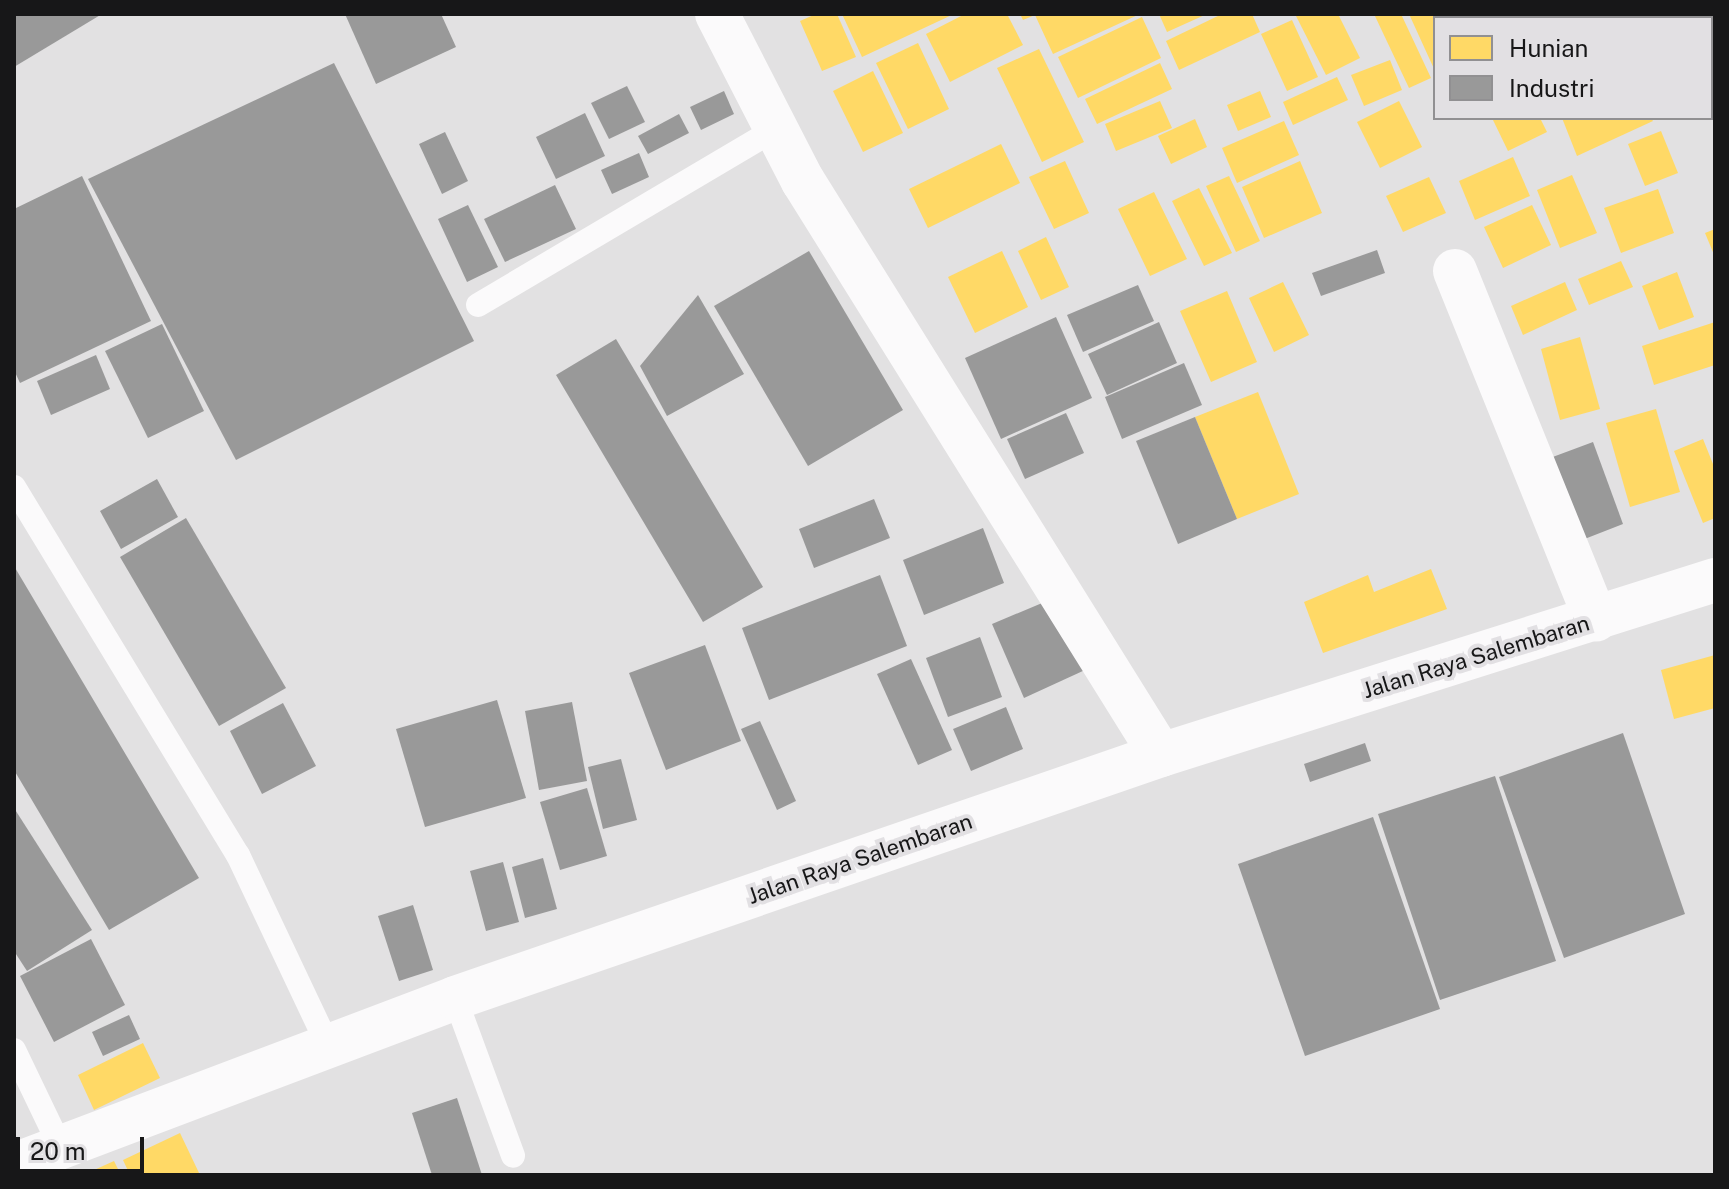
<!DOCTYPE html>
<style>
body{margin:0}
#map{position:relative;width:1729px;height:1189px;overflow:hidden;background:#e2e1e2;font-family:"Public Sans",sans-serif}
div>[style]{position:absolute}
.homes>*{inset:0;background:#ffd966}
.industry>*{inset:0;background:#999}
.lane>*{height:24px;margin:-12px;padding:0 12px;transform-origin:12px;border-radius:12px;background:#fbfafb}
.street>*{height:44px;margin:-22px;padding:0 22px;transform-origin:22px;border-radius:22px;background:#fbfafb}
.secondary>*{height:44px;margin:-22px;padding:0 22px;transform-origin:22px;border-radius:22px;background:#fbfafb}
span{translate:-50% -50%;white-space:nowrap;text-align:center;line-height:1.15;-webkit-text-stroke:8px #e2e0e3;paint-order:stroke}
.street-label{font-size:22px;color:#171718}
.frame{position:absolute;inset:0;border:16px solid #171718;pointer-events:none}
.legend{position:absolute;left:1433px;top:16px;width:280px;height:104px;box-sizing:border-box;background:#e2e0e3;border:2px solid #919092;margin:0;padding:10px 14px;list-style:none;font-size:24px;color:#171718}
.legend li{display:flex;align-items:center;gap:16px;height:40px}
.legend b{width:40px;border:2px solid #919092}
.scale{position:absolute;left:16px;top:1137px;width:128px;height:36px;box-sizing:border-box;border:4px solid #171718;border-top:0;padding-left:10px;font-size:24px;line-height:28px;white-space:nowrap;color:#171718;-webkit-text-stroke:6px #e2e0e3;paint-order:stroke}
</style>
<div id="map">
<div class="homes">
<div style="clip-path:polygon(816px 14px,837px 14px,856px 57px,822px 71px,800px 21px)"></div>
<div style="clip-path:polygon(842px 14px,954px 14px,862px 57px)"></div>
<div style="clip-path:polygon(965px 14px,1007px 14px,1023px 45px,950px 82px,926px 34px)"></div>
<div style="clip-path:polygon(1020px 14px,1140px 14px,1053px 54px,1035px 15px,1023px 20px)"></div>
<div style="clip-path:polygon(1159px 14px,1207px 14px,1167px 32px)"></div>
<div style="clip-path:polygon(1222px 14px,1252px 14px,1260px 32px,1179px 70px,1166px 41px)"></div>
<div style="clip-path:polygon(1338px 14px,1360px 58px,1326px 75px,1296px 16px)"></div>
<div style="clip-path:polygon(1374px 14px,1401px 14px,1431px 78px,1409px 88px)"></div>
<div style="clip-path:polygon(1409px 14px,1469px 14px,1471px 18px,1435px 18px,1435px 71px)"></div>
<div style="clip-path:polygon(1482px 14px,1566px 14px,1557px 18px)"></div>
<div style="clip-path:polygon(1142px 17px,1161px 58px,1078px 98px,1058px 57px)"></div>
<div style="clip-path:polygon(1292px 20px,1318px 77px,1287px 91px,1261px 34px)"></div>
<div style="clip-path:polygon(918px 43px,949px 109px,908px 129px,876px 63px)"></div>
<div style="clip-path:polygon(1039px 49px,1084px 142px,1042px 162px,997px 68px)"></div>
<div style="clip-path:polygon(1390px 60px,1402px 90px,1364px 106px,1351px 75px)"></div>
<div style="clip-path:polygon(1160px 63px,1172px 89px,1097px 124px,1085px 99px)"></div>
<div style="clip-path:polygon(873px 71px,903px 133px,863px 152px,833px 91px)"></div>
<div style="clip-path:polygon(1337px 77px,1348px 100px,1293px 125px,1283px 102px)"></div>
<div style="clip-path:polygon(1260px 91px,1271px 117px,1238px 131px,1227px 105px)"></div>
<div style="clip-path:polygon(1160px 101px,1172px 128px,1116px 151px,1105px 124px)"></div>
<div style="clip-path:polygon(1399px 101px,1422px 147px,1380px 168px,1357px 122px)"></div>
<div style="clip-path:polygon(1492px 118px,1540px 118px,1547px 132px,1508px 151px)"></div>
<div style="clip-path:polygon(1562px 118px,1651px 118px,1653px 121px,1577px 156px)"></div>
<div style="clip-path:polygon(1195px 119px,1207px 147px,1171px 164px,1158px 136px)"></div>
<div style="clip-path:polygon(1284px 121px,1299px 155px,1237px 183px,1222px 148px)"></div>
<div style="clip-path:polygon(1661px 131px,1678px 173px,1645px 186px,1628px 144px)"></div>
<div style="clip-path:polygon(1001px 144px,1020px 183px,928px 228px,909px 189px)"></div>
<div style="clip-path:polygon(1513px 157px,1530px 196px,1475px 220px,1459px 181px)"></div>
<div style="clip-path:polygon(1065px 161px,1089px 213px,1054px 229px,1029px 177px)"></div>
<div style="clip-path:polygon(1300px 161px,1322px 213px,1264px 238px,1242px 187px)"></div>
<div style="clip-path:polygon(1572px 175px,1597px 233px,1560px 248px,1537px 190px)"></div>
<div style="clip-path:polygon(1229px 176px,1260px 241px,1236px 252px,1206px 186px)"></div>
<div style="clip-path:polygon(1429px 177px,1446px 213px,1403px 232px,1386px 196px)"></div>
<div style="clip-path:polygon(1199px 188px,1232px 253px,1204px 266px,1172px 201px)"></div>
<div style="clip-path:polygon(1658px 189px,1674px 233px,1621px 253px,1604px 208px)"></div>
<div style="clip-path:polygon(1154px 192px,1187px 259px,1150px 276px,1118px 209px)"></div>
<div style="clip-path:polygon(1532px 205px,1551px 245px,1503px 268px,1484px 227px)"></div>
<div style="clip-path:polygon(1715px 229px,1715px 257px,1705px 233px)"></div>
<div style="clip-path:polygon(1046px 237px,1069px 287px,1041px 300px,1018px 251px)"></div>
<div style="clip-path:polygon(1002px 251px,1028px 307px,975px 333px,948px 277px)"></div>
<div style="clip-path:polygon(1621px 261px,1633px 287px,1589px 305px,1578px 279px)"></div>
<div style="clip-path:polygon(1677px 272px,1694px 317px,1659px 330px,1642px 286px)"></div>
<div style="clip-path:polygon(1283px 282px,1309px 335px,1274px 352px,1249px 298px)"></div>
<div style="clip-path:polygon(1565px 282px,1577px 310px,1523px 335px,1511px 306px)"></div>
<div style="clip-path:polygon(1227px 291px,1257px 362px,1211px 382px,1180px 311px)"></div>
<div style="clip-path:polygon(1715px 322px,1715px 365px,1654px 385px,1642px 346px)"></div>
<div style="clip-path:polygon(1580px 337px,1600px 409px,1560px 420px,1541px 349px)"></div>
<div style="clip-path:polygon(1258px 392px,1299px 494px,1237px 519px,1195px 417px)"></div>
<div style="clip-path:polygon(1656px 409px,1680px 492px,1630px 507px,1606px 423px)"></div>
<div style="clip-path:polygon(1703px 439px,1715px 469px,1715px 518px,1703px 523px,1674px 451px)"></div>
<div style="clip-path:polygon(1431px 569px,1447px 609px,1323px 653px,1304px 602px,1368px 575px,1374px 592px)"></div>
<div style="clip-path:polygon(1715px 655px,1715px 708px,1674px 719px,1661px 670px)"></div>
<div style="clip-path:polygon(143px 1043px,160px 1078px,94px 1110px,78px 1075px)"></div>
<div style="clip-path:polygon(180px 1133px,200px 1175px,130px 1175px,123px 1160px)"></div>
<div style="clip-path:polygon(114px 1161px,121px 1175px,83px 1175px)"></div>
</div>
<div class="industry">
<div style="clip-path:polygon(14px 14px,102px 14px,14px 67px)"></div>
<div style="clip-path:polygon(345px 14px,441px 14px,456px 47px,376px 84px)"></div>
<div style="clip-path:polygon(334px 63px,474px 341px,236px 460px,88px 179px)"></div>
<div style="clip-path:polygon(627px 86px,645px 122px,609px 139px,591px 103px)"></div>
<div style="clip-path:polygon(724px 91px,734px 114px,701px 130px,690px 107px)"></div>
<div style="clip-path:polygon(585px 113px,605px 156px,556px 179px,536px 137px)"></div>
<div style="clip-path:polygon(679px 114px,689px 133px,648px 154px,638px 136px)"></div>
<div style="clip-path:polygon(445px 132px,468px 181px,442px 194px,419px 144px)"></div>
<div style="clip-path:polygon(639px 153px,649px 177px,612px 194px,601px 170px)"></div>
<div style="clip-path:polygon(82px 176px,151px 321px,20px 383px,14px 370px,14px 209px)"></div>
<div style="clip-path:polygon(555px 185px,576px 229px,505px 262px,484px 219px)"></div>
<div style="clip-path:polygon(468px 205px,498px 267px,467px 282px,438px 219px)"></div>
<div style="clip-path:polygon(1377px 250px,1385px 273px,1321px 296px,1312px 273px)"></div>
<div style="clip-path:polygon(809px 251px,903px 410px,808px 466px,714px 306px)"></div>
<div style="clip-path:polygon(1138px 285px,1154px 321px,1083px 352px,1067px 315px)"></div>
<div style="clip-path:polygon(698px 295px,744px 374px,667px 416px,640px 366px)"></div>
<div style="clip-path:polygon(1056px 317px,1092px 398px,1001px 439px,965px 358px)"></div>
<div style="clip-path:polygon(1159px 322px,1177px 363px,1107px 395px,1088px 354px)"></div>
<div style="clip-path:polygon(162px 324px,204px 411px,148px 438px,105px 351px)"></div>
<div style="clip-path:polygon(616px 339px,763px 587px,703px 622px,556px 375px)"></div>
<div style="clip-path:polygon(96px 355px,110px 389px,51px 415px,37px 381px)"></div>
<div style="clip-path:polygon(1184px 363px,1202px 405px,1122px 439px,1105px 397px)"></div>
<div style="clip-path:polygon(1066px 413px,1084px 453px,1025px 479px,1007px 439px)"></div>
<div style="clip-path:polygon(1195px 417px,1237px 519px,1178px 544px,1136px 441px)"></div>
<div style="clip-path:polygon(1593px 442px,1623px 524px,1582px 540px,1550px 458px)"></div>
<div style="clip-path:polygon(157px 479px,178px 517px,121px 549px,100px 511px)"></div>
<div style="clip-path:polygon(874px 499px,890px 538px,814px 568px,799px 529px)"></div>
<div style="clip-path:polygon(186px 518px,286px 688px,219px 726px,120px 557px)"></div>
<div style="clip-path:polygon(983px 528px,1004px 583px,924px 615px,903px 560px)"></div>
<div style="clip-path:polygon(14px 566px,199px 878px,109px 930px,14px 770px)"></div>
<div style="clip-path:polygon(880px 575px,907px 646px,769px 700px,742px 628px)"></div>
<div style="clip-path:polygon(1054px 598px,1085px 670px,1024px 698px,992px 624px)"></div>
<div style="clip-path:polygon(980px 637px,1002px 697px,948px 717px,926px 658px)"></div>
<div style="clip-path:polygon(705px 645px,741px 741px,666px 770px,629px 673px)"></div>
<div style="clip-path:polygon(911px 659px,952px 750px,918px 765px,877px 674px)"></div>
<div style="clip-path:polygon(497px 700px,526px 798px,425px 827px,396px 729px)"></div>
<div style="clip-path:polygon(572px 702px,587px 781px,539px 790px,525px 711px)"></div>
<div style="clip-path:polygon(283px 703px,316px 766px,262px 794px,230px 731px)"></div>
<div style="clip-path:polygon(1006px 707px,1023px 749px,971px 771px,953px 729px)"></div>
<div style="clip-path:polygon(760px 721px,796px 801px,777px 810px,741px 729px)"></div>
<div style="clip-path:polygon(1623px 733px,1685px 914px,1564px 958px,1499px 777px)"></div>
<div style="clip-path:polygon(1365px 743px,1371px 761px,1310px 782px,1304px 764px)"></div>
<div style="clip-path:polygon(621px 759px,637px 820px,603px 829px,588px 767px)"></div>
<div style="clip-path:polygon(1495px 776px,1556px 961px,1440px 1000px,1378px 814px)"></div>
<div style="clip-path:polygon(587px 788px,607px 856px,560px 870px,540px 802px)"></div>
<div style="clip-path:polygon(14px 808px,92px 930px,27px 971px,14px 951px)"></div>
<div style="clip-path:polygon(1373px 817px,1440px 1009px,1305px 1056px,1238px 864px)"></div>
<div style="clip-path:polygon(543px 858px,557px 909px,525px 918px,512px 867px)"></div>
<div style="clip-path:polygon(503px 862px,519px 922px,486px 931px,470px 871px)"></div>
<div style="clip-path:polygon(413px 905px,433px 970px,399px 981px,378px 916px)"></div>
<div style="clip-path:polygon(91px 939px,125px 1005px,54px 1042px,20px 976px)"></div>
<div style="clip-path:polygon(129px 1015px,140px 1039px,103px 1056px,92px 1032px)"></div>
<div style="clip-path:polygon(457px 1098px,482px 1175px,432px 1175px,412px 1113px)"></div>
</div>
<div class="lane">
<div style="left:478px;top:305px;width:346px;rotate:-30.6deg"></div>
<div style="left:14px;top:487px;width:431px;rotate:58.7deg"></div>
<div style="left:238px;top:855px;width:210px;rotate:64.7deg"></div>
<div style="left:455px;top:998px;width:168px;rotate:69.8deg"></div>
<div style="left:14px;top:1050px;width:104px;rotate:64.4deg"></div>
</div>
<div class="street">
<div style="left:717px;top:14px;width:188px;rotate:62.8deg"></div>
<div style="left:803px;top:181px;width:676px;rotate:58.05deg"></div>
<div style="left:1455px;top:271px;width:376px;rotate:68deg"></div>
</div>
<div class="secondary">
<div style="left:14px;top:1165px;width:472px;rotate:-20.7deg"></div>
<div style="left:455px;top:998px;width:747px;rotate:-18.99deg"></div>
<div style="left:1161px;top:755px;width:581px;rotate:-17.53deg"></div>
</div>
<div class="street-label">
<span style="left:1476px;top:657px;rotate:-17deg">Jalan Raya Salembaran</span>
<span style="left:860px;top:859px;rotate:-19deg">Jalan Raya Salembaran</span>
</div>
<div class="frame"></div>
<ul class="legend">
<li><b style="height:22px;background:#ffd966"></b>Hunian</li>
<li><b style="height:22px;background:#999"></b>Industri</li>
</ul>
<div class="scale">20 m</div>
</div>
